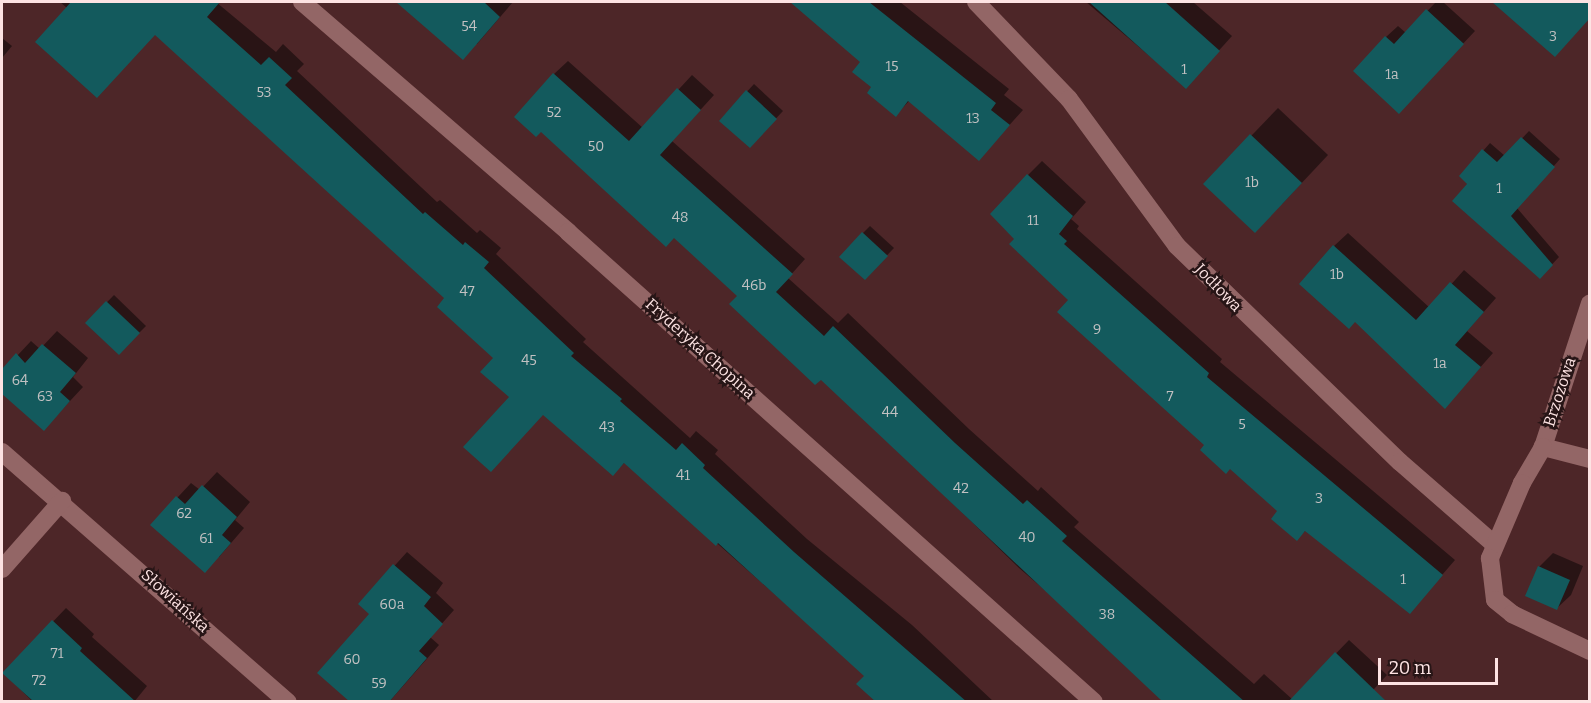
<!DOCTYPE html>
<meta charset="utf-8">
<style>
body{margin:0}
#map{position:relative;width:1591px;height:703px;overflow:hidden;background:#4d2628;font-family:Bitter,serif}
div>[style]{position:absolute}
.shadow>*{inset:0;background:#0007}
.building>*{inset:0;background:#135a5d}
.street>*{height:18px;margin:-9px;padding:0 9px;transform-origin:9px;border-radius:9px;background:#936666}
span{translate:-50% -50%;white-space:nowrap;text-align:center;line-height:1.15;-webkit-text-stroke:5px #271516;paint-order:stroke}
.number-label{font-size:14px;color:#c2c1c2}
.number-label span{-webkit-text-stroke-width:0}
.street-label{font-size:16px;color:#fde3e3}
.frame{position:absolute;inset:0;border:3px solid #fde3e3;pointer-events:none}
.scale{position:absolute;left:1378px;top:658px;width:120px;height:27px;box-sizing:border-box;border:3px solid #fde3e3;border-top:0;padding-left:8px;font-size:18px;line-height:21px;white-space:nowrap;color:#fde3e3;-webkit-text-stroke:4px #271516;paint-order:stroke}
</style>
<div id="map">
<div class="shadow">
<div style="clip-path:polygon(60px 2px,216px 2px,276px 52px,283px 44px,304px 64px,297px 71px,437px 202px,440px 200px,477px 233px,480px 230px,501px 248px,496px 254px,586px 339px,583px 342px,690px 438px,696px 431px,718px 450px,715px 454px,807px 539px,912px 625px,994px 702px,878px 702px,866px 675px,625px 462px,613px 474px,544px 413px,511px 397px,495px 358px,447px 298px,155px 33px,67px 8px)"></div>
<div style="clip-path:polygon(412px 2px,513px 2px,477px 44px,407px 9px)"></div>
<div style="clip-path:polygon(793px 2px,900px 2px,1009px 89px,1004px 95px,1023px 110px,979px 159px,910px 100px,896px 115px,873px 87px,862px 62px)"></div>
<div style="clip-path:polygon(1086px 2px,1193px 2px,1232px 36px,1186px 87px)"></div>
<div style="clip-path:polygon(1436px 2px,1443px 2px,1475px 31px,1410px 100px,1386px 37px,1398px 26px,1406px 33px)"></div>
<div style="clip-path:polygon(1509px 2px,1590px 2px,1590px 18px,1503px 9px)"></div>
<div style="clip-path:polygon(2px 38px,12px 46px,2px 58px)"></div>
<div style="clip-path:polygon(568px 61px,643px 128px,692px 75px,714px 95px,672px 141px,805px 259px,788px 278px,838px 323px,848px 313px,969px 429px,1038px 491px,1041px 487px,1079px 522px,1074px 527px,1254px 684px,1264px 674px,1292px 699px,1349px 640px,1387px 675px,1362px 702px,1165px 702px,1104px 641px,1019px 568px,739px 295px,674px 237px,541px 131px,554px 74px)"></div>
<div style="clip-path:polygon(754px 84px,783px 111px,757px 139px,721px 120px)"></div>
<div style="clip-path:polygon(1278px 108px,1328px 155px,1282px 204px,1205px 184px)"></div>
<div style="clip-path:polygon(1529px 131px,1560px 159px,1517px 208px,1559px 257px,1540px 277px,1461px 176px,1490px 143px,1505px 156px)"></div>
<div style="clip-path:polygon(1042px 161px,1086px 202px,1071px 219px,1079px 226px,1077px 229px,1222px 359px,1220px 362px,1455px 560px,1410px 612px,1306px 530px,1297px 539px,1279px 511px,1016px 239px,1028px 175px)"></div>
<div style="clip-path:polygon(870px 226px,894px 248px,872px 271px,863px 233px)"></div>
<div style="clip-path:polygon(1348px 233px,1430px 308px,1464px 270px,1496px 298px,1467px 331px,1493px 353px,1445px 407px,1334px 246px)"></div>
<div style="clip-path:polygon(114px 295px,146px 326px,119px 353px,87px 323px)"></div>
<div style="clip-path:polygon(57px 331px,88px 358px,73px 377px,83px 387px,44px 429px,2px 392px,2px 372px,31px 341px,40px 349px)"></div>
<div style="clip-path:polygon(217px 472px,250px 502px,235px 520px,244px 528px,219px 557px,152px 525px,191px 483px,200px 490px)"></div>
<div style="clip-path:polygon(407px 552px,443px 583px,436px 593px,454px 610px,430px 637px,439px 645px,389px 702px,371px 614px,360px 604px)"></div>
<div style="clip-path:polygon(1553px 553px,1583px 566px,1571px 595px,1556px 609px,1539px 567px)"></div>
<div style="clip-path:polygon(66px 608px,94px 634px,92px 637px,147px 686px,134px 702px,33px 702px,4px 673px)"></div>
</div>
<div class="building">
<div style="clip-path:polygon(71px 2px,220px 2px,207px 17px,261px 65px,269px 57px,292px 78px,285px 85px,423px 214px,425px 212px,463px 245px,465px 242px,489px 262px,484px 268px,574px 353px,571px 356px,622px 399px,620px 401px,676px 450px,682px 443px,705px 465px,703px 468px,794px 552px,967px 702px,876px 702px,856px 684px,864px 676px,718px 543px,716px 546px,624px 463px,613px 476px,543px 415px,491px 472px,463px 447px,509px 397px,480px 372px,493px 358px,437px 307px,444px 298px,155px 35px,97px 98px,35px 42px)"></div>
<div style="clip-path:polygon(396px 2px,484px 2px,500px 17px,463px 60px)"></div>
<div style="clip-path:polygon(790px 2px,869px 2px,996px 103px,991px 110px,1010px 125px,979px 161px,908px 101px,896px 117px,867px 93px,871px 87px,852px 72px,860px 62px)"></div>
<div style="clip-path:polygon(1089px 2px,1165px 2px,1220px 51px,1186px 89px)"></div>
<div style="clip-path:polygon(1492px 2px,1590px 2px,1590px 18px,1555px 57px)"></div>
<div style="clip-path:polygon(1426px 9px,1464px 44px,1399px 114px,1353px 71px,1385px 36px,1394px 44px)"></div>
<div style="clip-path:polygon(553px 73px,629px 141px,677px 88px,701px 110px,660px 155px,793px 274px,776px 292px,824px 336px,833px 326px,955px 443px,1023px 504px,1027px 500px,1067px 536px,1062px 541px,1245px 702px,1163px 702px,821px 380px,815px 385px,729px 304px,737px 296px,686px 249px,674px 238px,666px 247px,541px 132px,536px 137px,514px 117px)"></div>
<div style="clip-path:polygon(746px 90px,777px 119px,750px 148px,719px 121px)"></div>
<div style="clip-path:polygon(1250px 134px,1302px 183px,1255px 233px,1203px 184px)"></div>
<div style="clip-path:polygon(1521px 137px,1555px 167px,1511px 216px,1553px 265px,1540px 279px,1452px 201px,1467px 184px,1459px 176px,1482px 149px,1497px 162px)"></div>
<div style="clip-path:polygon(1027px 174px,1073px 216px,1059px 234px,1067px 241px,1064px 244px,1209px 373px,1207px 377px,1443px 575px,1410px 614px,1305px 531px,1297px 541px,1271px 519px,1277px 511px,1230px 469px,1226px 474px,1200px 450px,1204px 445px,1057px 312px,1068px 300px,1009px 244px,1014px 239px,990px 214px)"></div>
<div style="clip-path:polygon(862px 232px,888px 256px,865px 280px,839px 257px)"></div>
<div style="clip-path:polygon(1333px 245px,1416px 320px,1450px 282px,1484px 312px,1455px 345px,1481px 367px,1445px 409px,1355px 322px,1349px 329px,1299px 284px)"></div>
<div style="clip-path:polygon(106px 301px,140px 333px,119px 355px,85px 323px)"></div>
<div style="clip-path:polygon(42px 344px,76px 373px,60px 392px,70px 401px,44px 431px,2px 394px,2px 369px,16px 353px,25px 363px)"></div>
<div style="clip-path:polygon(202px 485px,237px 517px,222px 535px,231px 543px,205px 573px,150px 525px,176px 496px,185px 504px)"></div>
<div style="clip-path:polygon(393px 564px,431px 597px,424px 606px,443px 624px,419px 651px,427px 658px,389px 702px,350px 702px,317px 673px,369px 614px,358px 604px)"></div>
<div style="clip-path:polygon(1538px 566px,1570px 580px,1557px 610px,1525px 596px)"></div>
<div style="clip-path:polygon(52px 620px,82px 648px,80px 651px,136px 702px,34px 702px,2px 673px)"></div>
<div style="clip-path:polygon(1335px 652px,1387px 702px,1288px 702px)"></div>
</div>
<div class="street">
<div style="left:302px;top:2px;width:352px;rotate:40.8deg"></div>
<div style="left:568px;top:232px;width:705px;rotate:41.78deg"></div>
<div style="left:976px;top:2px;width:134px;rotate:46.2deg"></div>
<div style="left:1069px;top:99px;width:182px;rotate:53.7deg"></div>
<div style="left:1177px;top:246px;width:310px;rotate:44.1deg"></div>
<div style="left:1400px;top:462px;width:125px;rotate:41.1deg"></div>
<div style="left:1543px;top:447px;width:151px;rotate:-71.9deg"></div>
<div style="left:2px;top:452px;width:380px;rotate:41.2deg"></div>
<div style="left:1590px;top:459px;width:49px;rotate:-165.7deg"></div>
<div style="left:1543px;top:447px;width:42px;rotate:120.3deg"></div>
<div style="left:1522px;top:483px;width:82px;rotate:113.1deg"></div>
<div style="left:1490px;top:558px;width:42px;rotate:83.2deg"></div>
<div style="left:1495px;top:600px;width:22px;rotate:39deg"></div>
<div style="left:1512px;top:614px;width:86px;rotate:25.4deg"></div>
<div style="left:2px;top:569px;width:91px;rotate:-48.6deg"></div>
</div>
<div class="number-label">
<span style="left:469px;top:27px">54</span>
<span style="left:1553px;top:37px">3</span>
<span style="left:892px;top:67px">15</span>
<span style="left:1184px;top:70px">1</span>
<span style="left:1392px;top:75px">1a</span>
<span style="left:264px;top:93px">53</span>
<span style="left:554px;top:113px">52</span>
<span style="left:973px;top:119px">13</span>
<span style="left:596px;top:147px">50</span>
<span style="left:1252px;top:183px">1b</span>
<span style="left:1499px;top:189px">1</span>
<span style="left:680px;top:218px">48</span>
<span style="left:1033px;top:221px">11</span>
<span style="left:1337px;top:275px">1b</span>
<span style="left:754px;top:286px">46b</span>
<span style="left:467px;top:292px">47</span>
<span style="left:1097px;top:330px">9</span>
<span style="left:529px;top:361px">45</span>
<span style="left:1440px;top:364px">1a</span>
<span style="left:20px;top:381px">64</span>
<span style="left:45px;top:397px">63</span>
<span style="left:1170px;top:397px">7</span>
<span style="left:890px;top:413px">44</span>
<span style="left:1242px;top:425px">5</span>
<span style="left:607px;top:428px">43</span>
<span style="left:683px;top:476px">41</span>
<span style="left:961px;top:489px">42</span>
<span style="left:1319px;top:499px">3</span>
<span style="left:184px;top:514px">62</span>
<span style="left:1027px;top:538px">40</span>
<span style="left:206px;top:539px">61</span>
<span style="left:1403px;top:580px">1</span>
<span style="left:392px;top:605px">60a</span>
<span style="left:1107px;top:615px">38</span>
<span style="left:57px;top:654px">71</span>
<span style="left:352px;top:660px">60</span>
<span style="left:39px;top:681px">72</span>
<span style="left:379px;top:684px">59</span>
</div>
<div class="street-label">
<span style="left:1218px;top:288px;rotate:46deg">Jodłowa</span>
<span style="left:700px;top:349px;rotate:42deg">Fryderyka Chopina</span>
<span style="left:1560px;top:392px;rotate:-72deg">Brzozowa</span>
<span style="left:175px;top:601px;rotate:42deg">Słowiańska</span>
</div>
<div class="frame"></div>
<div class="scale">20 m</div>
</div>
